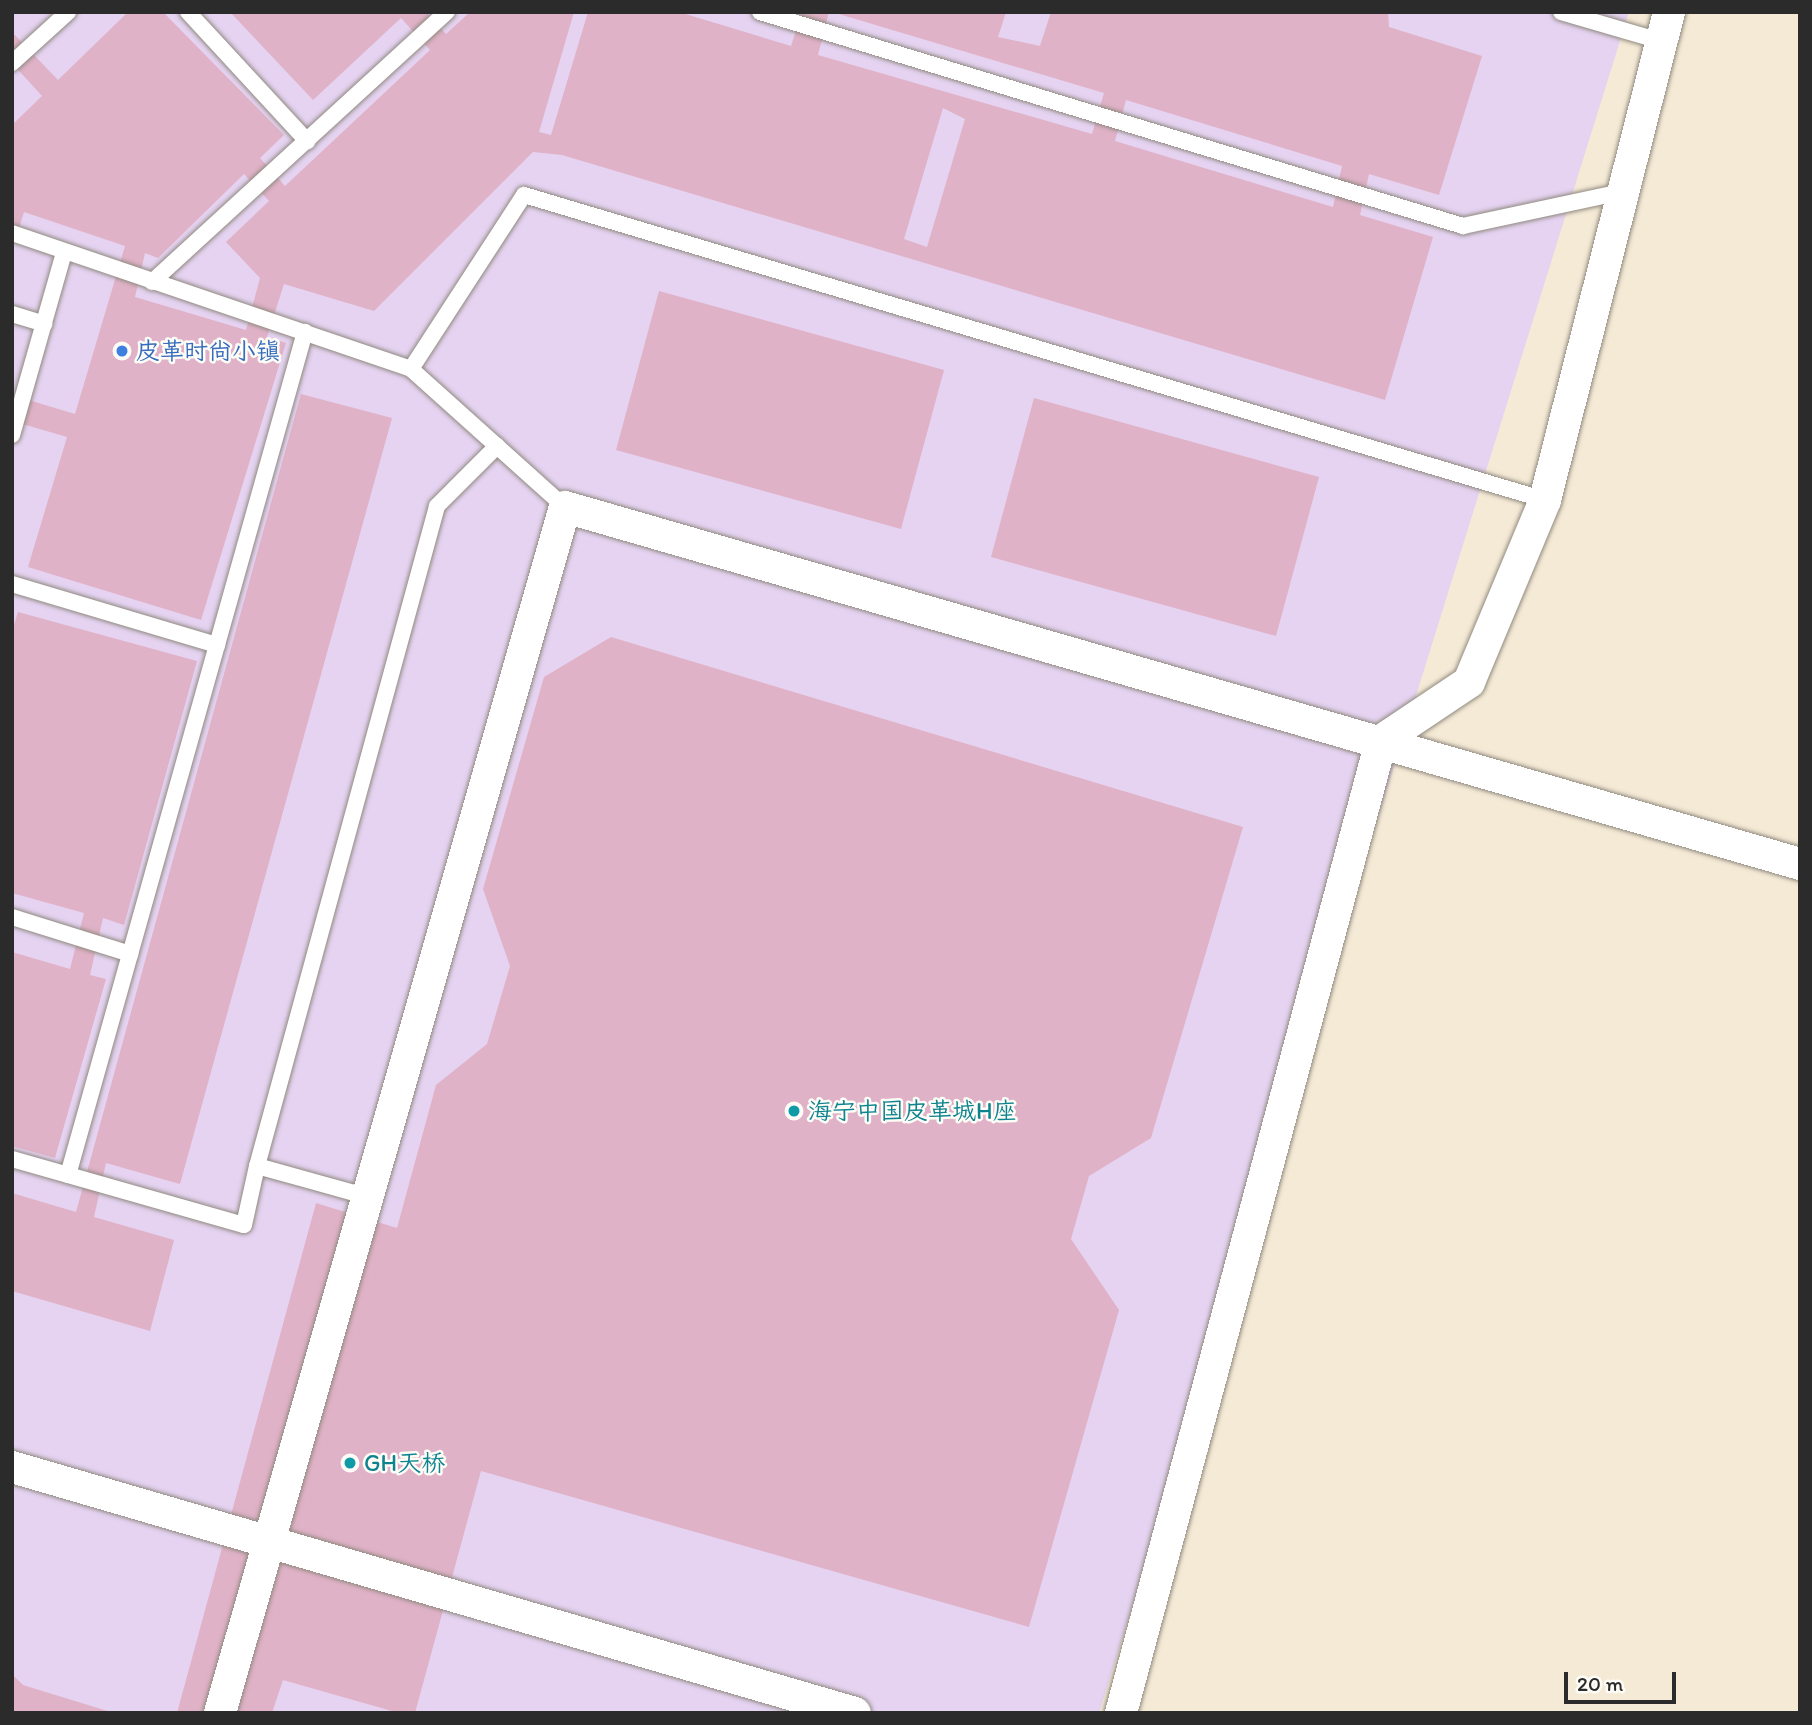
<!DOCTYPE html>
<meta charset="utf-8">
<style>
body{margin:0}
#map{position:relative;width:1812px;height:1725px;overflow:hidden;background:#f5ead5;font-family:Itim,"LXGW WenKai TC",sans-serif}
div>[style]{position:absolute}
.built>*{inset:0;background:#e5d3f1}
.building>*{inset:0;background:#e0b2c7}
.roads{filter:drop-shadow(0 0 2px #908a80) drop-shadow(0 0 2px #908a80)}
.lane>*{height:16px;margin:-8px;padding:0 8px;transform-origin:8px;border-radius:8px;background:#fff}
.street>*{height:32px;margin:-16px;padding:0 16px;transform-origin:16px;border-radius:16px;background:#fff}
.dots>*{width:19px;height:19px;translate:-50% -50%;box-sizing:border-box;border:4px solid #fdfcf7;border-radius:50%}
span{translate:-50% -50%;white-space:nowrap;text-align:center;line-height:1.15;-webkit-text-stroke:5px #fdfcf7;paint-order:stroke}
.shop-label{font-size:24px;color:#366cbe}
.left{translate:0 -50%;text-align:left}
.culture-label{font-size:24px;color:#0d838f}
.frame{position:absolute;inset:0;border:14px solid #2b2b2b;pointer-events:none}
.scale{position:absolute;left:1564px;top:1672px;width:112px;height:32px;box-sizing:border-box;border:4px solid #2b2b2b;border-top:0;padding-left:9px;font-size:21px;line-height:24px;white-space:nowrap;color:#2b2b2b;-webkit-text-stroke:5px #fdfcf7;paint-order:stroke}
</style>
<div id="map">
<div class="built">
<div style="clip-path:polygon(12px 12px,1629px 12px,1099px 1713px,12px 1713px)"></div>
</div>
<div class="building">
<div style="clip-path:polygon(evenodd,128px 12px,163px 12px,284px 135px,260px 158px,285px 186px,430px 50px,401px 18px,313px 100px,230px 12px,426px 12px,446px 34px,470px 12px,574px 12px,539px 132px,551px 135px,588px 12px,679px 12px,791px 46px,802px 12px,829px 12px,818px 55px,1092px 134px,1104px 93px,832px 12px,1006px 12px,998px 37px,1040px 46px,1051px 12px,1388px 12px,1389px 27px,1482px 56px,1439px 195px,1369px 174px,1360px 215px,1433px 237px,1385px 400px,562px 155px,533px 152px,374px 311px,284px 284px,267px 337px,286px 343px,201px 620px,28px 567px,67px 437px,12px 421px,12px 395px,75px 414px,125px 246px,24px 212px,12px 250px,12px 125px,42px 96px,12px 63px,12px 32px,58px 80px,128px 12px,1126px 100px,1342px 166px,1333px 207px,1115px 141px,1126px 100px,128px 12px,943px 108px,965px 119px,927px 247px,904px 239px,943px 108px,128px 12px,244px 174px,269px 201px,226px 242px,260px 278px,246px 330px,135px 297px,145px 253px,158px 258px,244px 174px)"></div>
<div style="clip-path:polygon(659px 291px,944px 370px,901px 529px,616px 450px)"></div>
<div style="clip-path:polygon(301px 394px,392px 418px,180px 1184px,106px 1163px,94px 1217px,174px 1240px,150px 1331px,12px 1291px,12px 1193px,76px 1212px)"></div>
<div style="clip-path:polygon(1034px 398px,1319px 477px,1276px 636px,991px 557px)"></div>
<div style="clip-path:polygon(18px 612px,197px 661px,124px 925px,103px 918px,90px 975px,106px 979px,55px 1158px,12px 1146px,12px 952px,70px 969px,84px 913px,12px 893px,12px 631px)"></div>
<div style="clip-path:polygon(611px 637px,1243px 827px,1151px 1138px,1089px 1176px,1071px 1239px,1119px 1310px,1029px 1627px,481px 1471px,415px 1713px,399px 1713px,283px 1680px,272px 1713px,177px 1713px,316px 1203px,397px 1228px,436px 1085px,487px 1044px,510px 966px,483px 889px,544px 677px)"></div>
<div style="clip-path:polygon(12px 1674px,23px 1685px,114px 1713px,12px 1713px)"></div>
</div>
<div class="roads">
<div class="lane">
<div style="left:188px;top:12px;width:176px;rotate:47.3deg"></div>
<div style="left:760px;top:12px;width:735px;rotate:16.93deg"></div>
<div style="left:1463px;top:226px;width:163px;rotate:-12.1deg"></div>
<div style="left:1561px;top:12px;width:103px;rotate:16.3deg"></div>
<div style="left:12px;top:63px;width:76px;rotate:-42.3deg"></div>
<div style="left:12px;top:233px;width:422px;rotate:18.8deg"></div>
<div style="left:411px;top:369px;width:207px;rotate:41.9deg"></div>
<div style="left:152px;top:282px;width:400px;rotate:-42.5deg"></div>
<div style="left:12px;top:314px;width:34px;rotate:17deg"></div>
<div style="left:411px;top:369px;width:207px;rotate:-57deg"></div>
<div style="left:524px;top:195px;width:1066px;rotate:16.63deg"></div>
<div style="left:12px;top:435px;width:190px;rotate:-74.1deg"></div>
<div style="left:12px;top:584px;width:214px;rotate:16.6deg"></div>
<div style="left:12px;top:917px;width:124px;rotate:17.4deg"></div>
<div style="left:12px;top:1159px;width:241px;rotate:15.9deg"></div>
<div style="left:244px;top:1225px;width:60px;rotate:-77.6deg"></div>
<div style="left:257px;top:1166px;width:684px;rotate:-74.74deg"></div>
<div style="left:437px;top:506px;width:85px;rotate:-45deg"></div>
<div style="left:257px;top:1166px;width:116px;rotate:15.5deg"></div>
<div style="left:68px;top:1175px;width:876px;rotate:-74.3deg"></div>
</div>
<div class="street">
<div style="left:12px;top:1467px;width:878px;rotate:16.27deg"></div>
<div style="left:220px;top:1713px;width:1254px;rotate:-74.04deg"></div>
<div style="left:565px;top:507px;width:1286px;rotate:16.12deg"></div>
<div style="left:1121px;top:1713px;width:1006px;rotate:-75.02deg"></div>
<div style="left:1381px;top:741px;width:106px;rotate:-33.8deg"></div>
<div style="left:1469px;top:682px;width:197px;rotate:-67.3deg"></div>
<div style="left:1545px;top:500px;width:504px;rotate:-75.74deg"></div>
</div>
</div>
<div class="dots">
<div style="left:122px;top:351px;background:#3f7fe0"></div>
<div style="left:794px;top:1111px;background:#0f9aa8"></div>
<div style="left:350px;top:1463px;background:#0f9aa8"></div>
</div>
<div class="shop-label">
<span class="left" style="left:136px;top:351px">皮革时尚小镇</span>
</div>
<div class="culture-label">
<span class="left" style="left:808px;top:1111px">海宁中国皮革城H座</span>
<span class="left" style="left:364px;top:1463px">GH天桥</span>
</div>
<div class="frame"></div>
<div class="scale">20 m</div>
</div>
